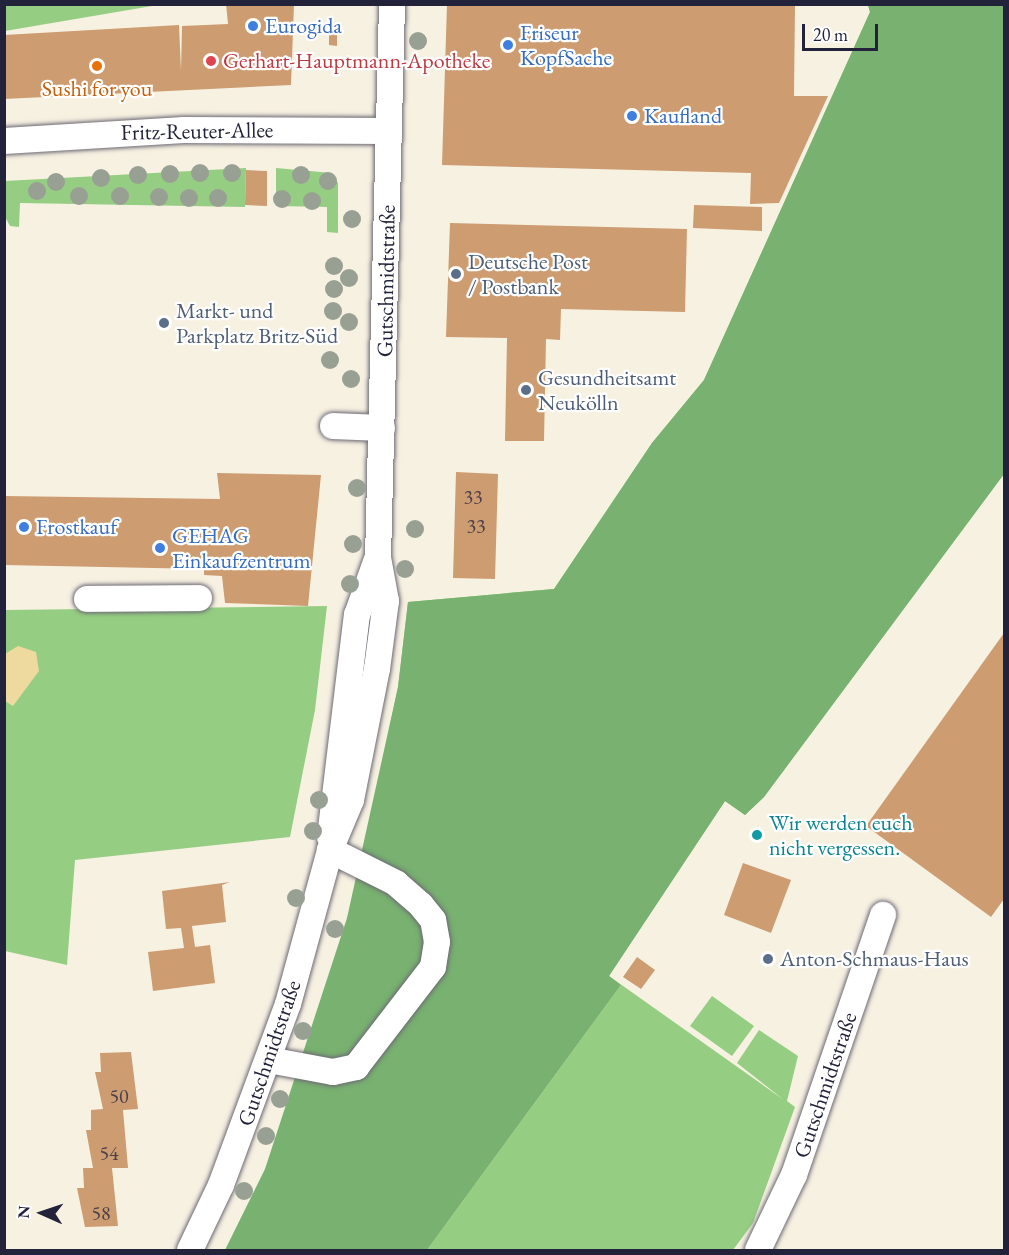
<!DOCTYPE html>
<meta charset="utf-8">
<style>
body{margin:0}
#map{position:relative;width:1009px;height:1255px;overflow:hidden;background:#f7f1e2;font-family:"EB Garamond",serif}
div>[style]{position:absolute}
.green>*{inset:0;background:#95ce82}
.forest>*{inset:0;background:#78b170}
.sand>*{inset:0;background:#eeda9e}
.building>*{inset:0;background:#cd9c71}
.roads{filter:drop-shadow(0 0 2px #6d6a75) drop-shadow(0 0 2px #6d6a75)}
.minor>*{height:26px;margin:-13px;padding:0 13px;transform-origin:13px;border-radius:13px;background:#fff}
.trees>*{width:18px;height:18px;margin:-9px;border-radius:50%;background:#98a094}
.dots>*{width:16px;height:16px;translate:-50% -50%;box-sizing:border-box;border:3px solid #fff;border-radius:50%}
span{translate:-50% -50%;white-space:nowrap;text-align:center;line-height:1.15;-webkit-text-stroke:4.5px #fff;paint-order:stroke}
.number-label{font-size:20px;color:#4d4048}
.number-label span{-webkit-text-stroke-width:0}
.shop-label{font-size:22px;color:#366cbe}
.left{translate:0 -50%;text-align:left}
.health-label{font-size:22px;color:#be3a42}
.food-label{font-size:22px;color:#c56008}
.street-label{font-size:22px;color:#22223b}
.service-label{font-size:22px;color:#4e5e75}
.culture-label{font-size:22px;color:#0d838f}
.frame{position:absolute;inset:0;border:6px solid #22223b;pointer-events:none}
.north{position:absolute;left:12px;top:1183px;width:60px;height:60px;-webkit-text-stroke:4px #fff;paint-order:stroke;rotate:273deg;font-size:16px;font-weight:700;line-height:24px;text-align:center;color:#22223b}
.north::after{content:'';display:block;margin:auto;width:21px;height:27px;background:#22223b;clip-path:polygon(50% 0,100% 100%,50% 72%,0 100%)}
.scale{position:absolute;left:802px;top:24px;width:76px;height:27px;box-sizing:border-box;border:3px solid #22223b;border-top:0;padding-left:8px;font-size:18px;line-height:21px;white-space:nowrap;color:#22223b;-webkit-text-stroke:4px #fff;paint-order:stroke}
</style>
<div id="map">
<div class="green">
<div style="clip-path:polygon(5px 4px,152px 4px,152px 6px,5px 31px)"></div>
<div style="clip-path:polygon(868px 5px,1004px 5px,1004px 474px,764px 797px,745px 815px,725px 801px,609px 976px,784px 1100px,737px 1063px,759px 1030px,798px 1056px,787px 1101px,795px 1107px,753px 1223px,733px 1250px,427px 1250px,621px 985px,367px 834px,398px 687px,408px 602px,554px 589px,652px 443px,704px 380px,870px 12px)"></div>
<div style="clip-path:polygon(246px 168px,245px 207px,20px 203px,19px 227px,10px 226px,5px 217px,5px 181px)"></div>
<div style="clip-path:polygon(276px 168px,332px 173px,338px 183px,338px 233px,327px 232px,327px 207px,276px 206px)"></div>
<div style="clip-path:polygon(327px 606px,315px 710px,290px 837px,75px 860px,67px 965px,5px 951px,5px 610px)"></div>
<div style="clip-path:polygon(712px 996px,754px 1026px,732px 1056px,690px 1026px)"></div>
</div>
<div class="forest">
<div style="clip-path:polygon(868px 5px,1004px 5px,1004px 474px,764px 797px,745px 815px,725px 801px,609px 976px,621px 985px,427px 1250px,225px 1250px,265px 1169px,347px 918px,398px 687px,408px 602px,554px 589px,652px 443px,704px 380px,870px 12px)"></div>
</div>
<div class="sand">
<div style="clip-path:polygon(18px 646px,36px 652px,39px 671px,13px 706px,5px 701px,5px 654px)"></div>
</div>
<div class="building">
<div style="clip-path:polygon(226px 4px,294px 4px,291px 85px,4px 99px,4px 35px,179px 25px,181px 71px,182px 26px,228px 24px)"></div>
<div style="clip-path:polygon(447px 4px,795px 4px,794px 96px,828px 96px,779px 203px,750px 204px,751px 173px,442px 165px)"></div>
<div style="clip-path:polygon(329px 33px,337px 33px,337px 46px,329px 45px)"></div>
<div style="clip-path:polygon(246px 170px,267px 171px,267px 206px,245px 205px)"></div>
<div style="clip-path:polygon(694px 205px,762px 207px,762px 231px,693px 228px)"></div>
<div style="clip-path:polygon(450px 223px,687px 229px,685px 312px,561px 309px,560px 340px,546px 339px,544px 441px,505px 441px,507px 338px,446px 337px)"></div>
<div style="clip-path:polygon(456px 472px,498px 474px,495px 579px,453px 578px)"></div>
<div style="clip-path:polygon(217px 473px,321px 475px,308px 606px,225px 603px,222px 576px,204px 575px,204px 569px,4px 565px,4px 496px,220px 499px)"></div>
<div style="clip-path:polygon(1004px 633px,1004px 899px,991px 917px,866px 826px)"></div>
<div style="clip-path:polygon(743px 863px,791px 880px,771px 933px,724px 915px)"></div>
<div style="clip-path:polygon(230px 882px,222px 885px,226px 922px,192px 926px,195px 947px,210px 945px,215px 983px,153px 991px,148px 952px,184px 948px,181px 928px,166px 929px,162px 891px)"></div>
<div style="clip-path:polygon(637px 957px,655px 970px,641px 989px,623px 977px)"></div>
<div style="clip-path:polygon(131px 1052px,138px 1109px,123px 1110px,128px 1168px,112px 1168px,118px 1226px,85px 1227px,77px 1188px,84px 1188px,83px 1168px,93px 1168px,86px 1130px,91px 1130px,91px 1110px,103px 1109px,95px 1072px,101px 1072px,100px 1053px)"></div>
</div>
<div class="roads">
<div class="minor">
<div style="left:4px;top:141px;width:180px;rotate:-3.5deg"></div>
<div style="left:184px;top:130px;width:205px;rotate:0.3deg"></div>
<div style="left:333px;top:426px;width:49px;rotate:2.3deg"></div>
<div style="left:87px;top:599px;width:112px;rotate:-0.5deg"></div>
<div style="left:330px;top:837px;width:224px;rotate:-83.1deg"></div>
<div style="left:357px;top:615px;width:59px;rotate:-70.3deg"></div>
<div style="left:269px;top:1060px;width:65px;rotate:10.6deg"></div>
<div style="left:333px;top:1072px;width:24px;rotate:-12deg"></div>
<div style="left:356px;top:1067px;width:126px;rotate:-52.4deg"></div>
<div style="left:433px;top:967px;width:25px;rotate:-81deg"></div>
<div style="left:437px;top:942px;width:22px;rotate:-100deg"></div>
<div style="left:433px;top:920px;width:19px;rotate:-129deg"></div>
<div style="left:421px;top:905px;width:33px;rotate:-139deg"></div>
<div style="left:396px;top:883px;width:74px;rotate:-153.4deg"></div>
<div style="left:190px;top:1250px;width:72px;rotate:-64.5deg"></div>
<div style="left:221px;top:1185px;width:193px;rotate:-69.7deg"></div>
<div style="left:288px;top:1004px;width:160px;rotate:-74.7deg"></div>
<div style="left:330px;top:850px;width:54px;rotate:-67.2deg"></div>
<div style="left:351px;top:800px;width:134px;rotate:-78.8deg"></div>
<div style="left:377px;top:669px;width:69px;rotate:-82.5deg"></div>
<div style="left:386px;top:601px;width:44px;rotate:-100.5deg"></div>
<div style="left:378px;top:558px;width:554px;rotate:-88.55deg"></div>
<div style="left:758px;top:1250px;width:83px;rotate:-64.4deg"></div>
<div style="left:794px;top:1175px;width:275px;rotate:-71.1deg"></div>
</div>
</div>
<div class="trees">
<div style="left:418px;top:41px"></div>
<div style="left:200px;top:173px"></div>
<div style="left:232px;top:173px"></div>
<div style="left:170px;top:174px"></div>
<div style="left:138px;top:175px"></div>
<div style="left:301px;top:175px"></div>
<div style="left:101px;top:178px"></div>
<div style="left:328px;top:181px"></div>
<div style="left:56px;top:182px"></div>
<div style="left:37px;top:191px"></div>
<div style="left:79px;top:196px"></div>
<div style="left:120px;top:196px"></div>
<div style="left:159px;top:197px"></div>
<div style="left:189px;top:198px"></div>
<div style="left:218px;top:198px"></div>
<div style="left:282px;top:199px"></div>
<div style="left:312px;top:201px"></div>
<div style="left:352px;top:219px"></div>
<div style="left:334px;top:266px"></div>
<div style="left:349px;top:278px"></div>
<div style="left:334px;top:289px"></div>
<div style="left:333px;top:311px"></div>
<div style="left:349px;top:322px"></div>
<div style="left:330px;top:360px"></div>
<div style="left:351px;top:379px"></div>
<div style="left:357px;top:488px"></div>
<div style="left:415px;top:529px"></div>
<div style="left:353px;top:544px"></div>
<div style="left:405px;top:569px"></div>
<div style="left:350px;top:584px"></div>
<div style="left:319px;top:800px"></div>
<div style="left:313px;top:831px"></div>
<div style="left:296px;top:898px"></div>
<div style="left:335px;top:929px"></div>
<div style="left:303px;top:1031px"></div>
<div style="left:280px;top:1099px"></div>
<div style="left:266px;top:1136px"></div>
<div style="left:244px;top:1191px"></div>
</div>
<div class="dots">
<div style="left:253px;top:26px;background:#3f7fe0"></div>
<div style="left:508px;top:45px;background:#3f7fe0"></div>
<div style="left:211px;top:61px;background:#e0444e"></div>
<div style="left:97px;top:66px;background:#e8710a"></div>
<div style="left:632px;top:116px;background:#3f7fe0"></div>
<div style="left:456px;top:274px;background:#5c6f8a"></div>
<div style="left:164px;top:323px;background:#5c6f8a"></div>
<div style="left:526px;top:390px;background:#5c6f8a"></div>
<div style="left:24px;top:527px;background:#3f7fe0"></div>
<div style="left:160px;top:548px;background:#3f7fe0"></div>
<div style="left:757px;top:835px;background:#0f9aa8"></div>
<div style="left:768px;top:959px;background:#5c6f8a"></div>
</div>
<div class="number-label">
<span style="left:473px;top:497px">33</span>
<span style="left:476px;top:526px">33</span>
<span style="left:119px;top:1096px">50</span>
<span style="left:109px;top:1153px">54</span>
<span style="left:101px;top:1213px">58</span>
</div>
<div class="shop-label">
<span class="left" style="left:265px;top:26px">Eurogida</span>
<span class="left" style="left:520px;top:45px">Friseur<br>KopfSache</span>
<span class="left" style="left:644px;top:116px">Kaufland</span>
<span class="left" style="left:36px;top:527px">Frostkauf</span>
<span class="left" style="left:172px;top:548px">GEHAG<br>Einkaufzentrum</span>
</div>
<div class="health-label">
<span class="left" style="left:223px;top:61px">Gerhart-Hauptmann-Apotheke</span>
</div>
<div class="food-label">
<span style="left:97px;top:89px">Sushi for you</span>
</div>
<div class="street-label">
<span style="left:197px;top:131px;rotate:-1deg">Fritz-Reuter-Allee</span>
<span style="left:386px;top:281px;rotate:-89deg">Gutschmidtstraße</span>
<span style="left:269px;top:1053px;rotate:-71deg">Gutschmidtstraße</span>
<span style="left:825px;top:1085px;rotate:-71deg">Gutschmidtstraße</span>
</div>
<div class="service-label">
<span class="left" style="left:468px;top:274px">Deutsche Post<br>/ Postbank</span>
<span class="left" style="left:176px;top:323px">Markt- und<br>Parkplatz Britz-Süd</span>
<span class="left" style="left:538px;top:390px">Gesundheitsamt<br>Neukölln</span>
<span class="left" style="left:780px;top:959px">Anton-Schmaus-Haus</span>
</div>
<div class="culture-label">
<span class="left" style="left:769px;top:835px">Wir werden euch<br>nicht vergessen.</span>
</div>
<div class="frame"></div>
<div class="north">N</div>
<div class="scale">20 m</div>
</div>
